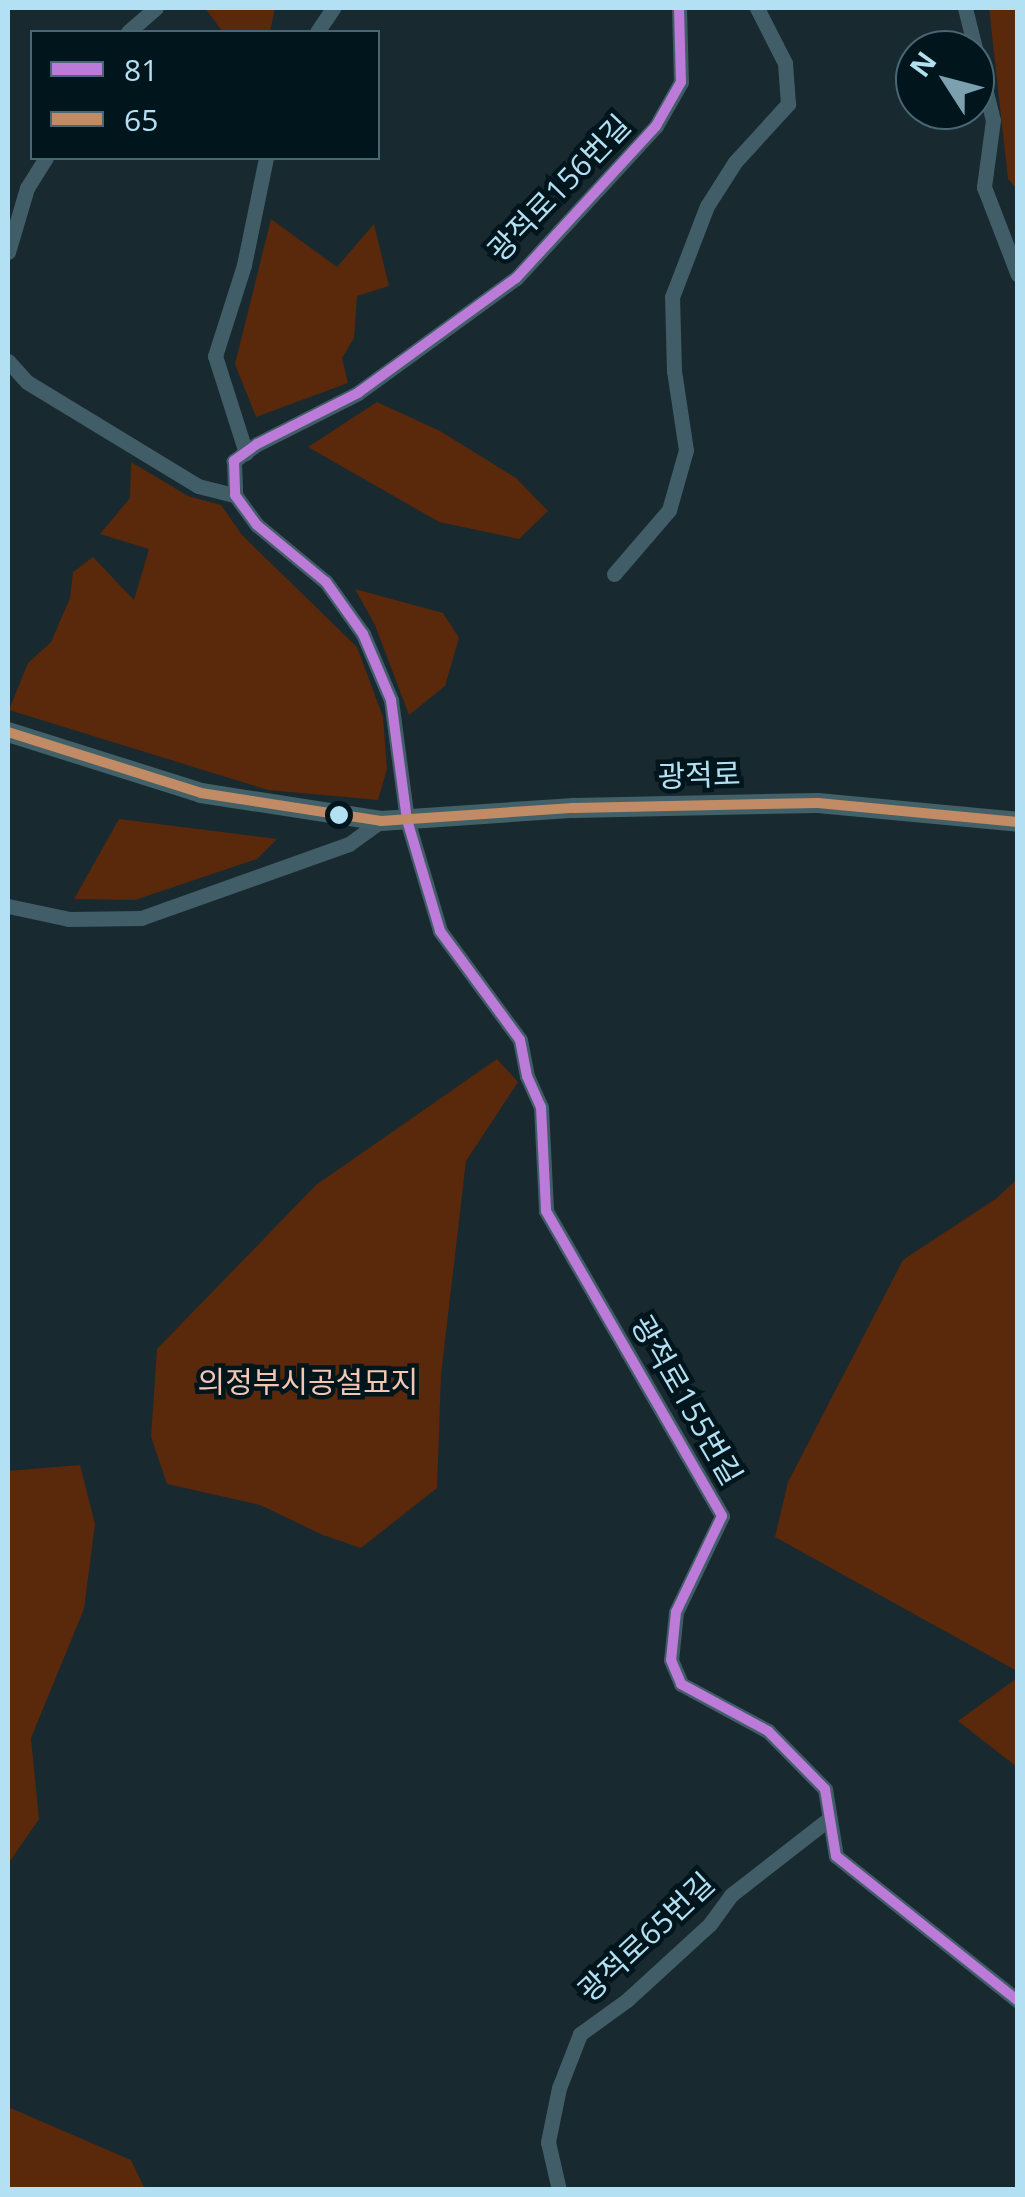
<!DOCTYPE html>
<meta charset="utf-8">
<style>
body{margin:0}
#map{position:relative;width:1025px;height:2197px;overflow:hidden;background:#182930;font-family:"Open Sans","Noto Sans KR",sans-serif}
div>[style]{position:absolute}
.green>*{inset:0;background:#5a280a}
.minor>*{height:15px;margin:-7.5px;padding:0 7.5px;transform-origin:7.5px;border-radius:7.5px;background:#415e68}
.secondary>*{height:20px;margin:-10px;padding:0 10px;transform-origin:10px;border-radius:10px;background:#416068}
.bus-1>*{height:10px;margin:-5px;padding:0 5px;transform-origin:5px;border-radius:5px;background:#bd7bd9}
.bus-2>*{height:10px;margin:-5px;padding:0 5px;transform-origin:5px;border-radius:5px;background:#c18c65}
.dots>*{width:28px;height:28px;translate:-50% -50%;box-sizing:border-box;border:5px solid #01151d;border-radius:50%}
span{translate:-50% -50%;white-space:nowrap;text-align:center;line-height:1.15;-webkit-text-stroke:9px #01151d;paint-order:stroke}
.street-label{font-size:30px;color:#b3e0f3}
.park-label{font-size:30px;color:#f2c6b1}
.frame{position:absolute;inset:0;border:10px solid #b3e0f3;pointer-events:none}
.legend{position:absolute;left:30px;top:30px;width:350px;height:130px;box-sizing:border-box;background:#01151d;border:2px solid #486673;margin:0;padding:12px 18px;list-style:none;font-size:30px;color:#b3e0f3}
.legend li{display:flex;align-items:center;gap:20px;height:50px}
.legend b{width:50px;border:2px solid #486673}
.north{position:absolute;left:895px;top:30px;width:100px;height:100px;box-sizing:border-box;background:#01151d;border:2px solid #486673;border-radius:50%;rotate:306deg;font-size:28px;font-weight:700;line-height:40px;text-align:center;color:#b3e0f3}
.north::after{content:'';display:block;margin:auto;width:35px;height:45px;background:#7da0af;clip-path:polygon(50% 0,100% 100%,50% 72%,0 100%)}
</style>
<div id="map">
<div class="green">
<div style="clip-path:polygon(205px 8px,275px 8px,270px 32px,223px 32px)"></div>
<div style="clip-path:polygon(989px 8px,1017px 8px,1017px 189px,1008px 179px)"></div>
<div style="clip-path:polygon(271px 219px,337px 267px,374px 224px,389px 286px,357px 296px,354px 338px,342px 358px,348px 383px,256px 417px,235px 364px)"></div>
<div style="clip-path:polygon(377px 402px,440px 431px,516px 478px,548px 511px,519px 539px,439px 522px,308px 447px)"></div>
<div style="clip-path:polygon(131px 462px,188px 496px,221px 505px,242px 535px,357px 647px,383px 717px,387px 769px,378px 800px,268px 790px,9px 710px,28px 663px,51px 642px,70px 598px,73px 572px,93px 557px,134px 600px,149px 549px,100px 534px,130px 498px)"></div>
<div style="clip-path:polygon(355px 589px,443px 613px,459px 638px,445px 686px,409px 715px,375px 625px)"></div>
<div style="clip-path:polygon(119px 819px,277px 839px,257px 859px,135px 900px,74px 899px)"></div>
<div style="clip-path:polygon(497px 1059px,518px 1082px,466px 1161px,441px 1375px,437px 1488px,361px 1548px,323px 1535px,260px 1505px,167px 1484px,151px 1437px,157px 1349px,316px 1185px)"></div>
<div style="clip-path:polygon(1017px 1179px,1017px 1671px,775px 1537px,788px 1482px,903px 1260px,997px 1198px)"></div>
<div style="clip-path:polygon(80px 1465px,95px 1524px,84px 1609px,31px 1738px,39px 1819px,8px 1864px,8px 1471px)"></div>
<div style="clip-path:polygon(1017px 1678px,1017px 1767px,958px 1721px)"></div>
<div style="clip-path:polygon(8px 2107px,131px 2160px,145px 2189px,8px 2189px)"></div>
</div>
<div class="minor">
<div style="left:679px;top:8px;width:74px;rotate:88.5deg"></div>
<div style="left:681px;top:82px;width:51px;rotate:119.6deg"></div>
<div style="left:656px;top:126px;width:207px;rotate:132.6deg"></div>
<div style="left:516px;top:278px;width:195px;rotate:144deg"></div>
<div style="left:358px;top:393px;width:113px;rotate:153.2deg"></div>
<div style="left:257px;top:444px;width:29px;rotate:144deg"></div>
<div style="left:234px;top:461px;width:34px;rotate:88deg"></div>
<div style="left:235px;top:495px;width:37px;rotate:54deg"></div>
<div style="left:257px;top:525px;width:89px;rotate:39.6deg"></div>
<div style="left:326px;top:582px;width:64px;rotate:54.6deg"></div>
<div style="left:363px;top:634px;width:72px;rotate:67deg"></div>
<div style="left:391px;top:700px;width:121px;rotate:82.4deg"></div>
<div style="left:407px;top:820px;width:116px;rotate:73.4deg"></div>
<div style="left:440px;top:931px;width:135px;rotate:53.7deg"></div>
<div style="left:520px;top:1040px;width:37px;rotate:79deg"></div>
<div style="left:527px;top:1076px;width:34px;rotate:66deg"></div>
<div style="left:541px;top:1107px;width:104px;rotate:87.2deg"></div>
<div style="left:546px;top:1211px;width:352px;rotate:60deg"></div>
<div style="left:722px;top:1516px;width:106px;rotate:115.6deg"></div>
<div style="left:676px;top:1612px;width:48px;rotate:95.9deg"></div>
<div style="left:671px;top:1660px;width:26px;rotate:67deg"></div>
<div style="left:681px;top:1684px;width:99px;rotate:28.4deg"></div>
<div style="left:768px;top:1731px;width:81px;rotate:45.5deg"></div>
<div style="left:825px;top:1789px;width:68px;rotate:80.7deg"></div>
<div style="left:836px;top:1856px;width:233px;rotate:38.5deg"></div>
<div style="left:965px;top:8px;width:115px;rotate:76deg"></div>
<div style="left:993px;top:120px;width:68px;rotate:97.7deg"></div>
<div style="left:984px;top:187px;width:94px;rotate:68.9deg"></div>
<div style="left:128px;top:32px;width:37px;rotate:-41deg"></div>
<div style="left:317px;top:32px;width:29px;rotate:-56deg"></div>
<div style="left:8px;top:252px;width:67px;rotate:-73.5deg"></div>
<div style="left:27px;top:188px;width:36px;rotate:-58deg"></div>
<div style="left:8px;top:361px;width:28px;rotate:48deg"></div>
<div style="left:27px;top:382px;width:200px;rotate:31.3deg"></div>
<div style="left:198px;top:486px;width:38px;rotate:14deg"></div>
<div style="left:246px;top:453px;width:102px;rotate:-107.7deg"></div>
<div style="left:215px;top:356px;width:96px;rotate:-72.3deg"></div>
<div style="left:244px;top:265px;width:109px;rotate:-78.4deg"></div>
<div style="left:614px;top:574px;width:84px;rotate:-49.3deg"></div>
<div style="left:669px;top:510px;width:62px;rotate:-74.2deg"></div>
<div style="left:686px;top:450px;width:80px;rotate:-98.6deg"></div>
<div style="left:674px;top:371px;width:74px;rotate:-91.5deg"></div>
<div style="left:672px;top:297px;width:97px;rotate:-69deg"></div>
<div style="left:707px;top:206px;width:52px;rotate:-57.5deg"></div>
<div style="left:735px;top:162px;width:79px;rotate:-47.6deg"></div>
<div style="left:788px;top:104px;width:41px;rotate:-94.2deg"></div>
<div style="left:785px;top:63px;width:62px;rotate:-117deg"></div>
<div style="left:8px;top:906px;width:62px;rotate:12deg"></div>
<div style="left:69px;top:919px;width:72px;rotate:-0.8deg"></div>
<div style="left:141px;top:918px;width:221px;rotate:-19.6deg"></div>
<div style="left:349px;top:844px;width:39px;rotate:-36deg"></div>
<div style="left:559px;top:2190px;width:49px;rotate:-102.9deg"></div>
<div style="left:548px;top:2142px;width:55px;rotate:-78.5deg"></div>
<div style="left:559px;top:2088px;width:58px;rotate:-68.7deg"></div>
<div style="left:580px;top:2034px;width:58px;rotate:-35.9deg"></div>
<div style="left:627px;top:2000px;width:113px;rotate:-42.5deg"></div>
<div style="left:710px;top:1924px;width:36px;rotate:-54deg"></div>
<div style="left:731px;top:1895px;width:125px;rotate:-37.9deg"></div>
</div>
<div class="secondary">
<div style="left:8px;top:732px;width:202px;rotate:17.5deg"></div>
<div style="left:201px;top:793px;width:182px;rotate:8.8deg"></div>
<div style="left:381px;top:821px;width:193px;rotate:-3.9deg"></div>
<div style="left:574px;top:808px;width:244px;rotate:-1.2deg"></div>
<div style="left:818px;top:803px;width:201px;rotate:5.4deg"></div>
</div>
<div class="bus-1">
<div style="left:679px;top:8px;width:74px;rotate:88.5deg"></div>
<div style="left:681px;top:82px;width:51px;rotate:119.6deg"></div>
<div style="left:656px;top:126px;width:207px;rotate:132.6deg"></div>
<div style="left:516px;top:278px;width:195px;rotate:144deg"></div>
<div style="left:358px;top:393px;width:113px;rotate:153.2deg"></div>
<div style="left:257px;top:444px;width:29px;rotate:144deg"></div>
<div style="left:234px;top:461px;width:34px;rotate:88deg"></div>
<div style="left:235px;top:495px;width:37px;rotate:54deg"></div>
<div style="left:257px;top:525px;width:89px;rotate:39.6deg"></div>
<div style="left:326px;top:582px;width:64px;rotate:54.6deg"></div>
<div style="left:363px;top:634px;width:72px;rotate:67deg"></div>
<div style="left:391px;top:700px;width:121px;rotate:82.4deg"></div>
<div style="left:407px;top:820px;width:116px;rotate:73.4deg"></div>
<div style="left:440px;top:931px;width:135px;rotate:53.7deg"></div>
<div style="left:520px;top:1040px;width:37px;rotate:79deg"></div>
<div style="left:527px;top:1076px;width:34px;rotate:66deg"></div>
<div style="left:541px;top:1107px;width:104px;rotate:87.2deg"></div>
<div style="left:546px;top:1211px;width:352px;rotate:60deg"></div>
<div style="left:722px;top:1516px;width:106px;rotate:115.6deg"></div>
<div style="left:676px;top:1612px;width:48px;rotate:95.9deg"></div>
<div style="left:671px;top:1660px;width:26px;rotate:67deg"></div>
<div style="left:681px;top:1684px;width:99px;rotate:28.4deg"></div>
<div style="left:768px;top:1731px;width:81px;rotate:45.5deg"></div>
<div style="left:825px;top:1789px;width:68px;rotate:80.7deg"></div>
<div style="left:836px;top:1856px;width:233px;rotate:38.5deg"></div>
</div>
<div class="bus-2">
<div style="left:8px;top:732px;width:202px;rotate:17.5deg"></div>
<div style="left:201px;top:793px;width:182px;rotate:8.8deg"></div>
<div style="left:381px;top:821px;width:193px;rotate:-3.9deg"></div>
<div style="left:574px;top:808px;width:244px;rotate:-1.2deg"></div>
<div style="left:818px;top:803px;width:201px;rotate:5.4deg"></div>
</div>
<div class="dots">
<div style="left:339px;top:815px;background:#b3e0f3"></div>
</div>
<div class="street-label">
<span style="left:559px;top:188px;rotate:-46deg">광적로156번길</span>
<span style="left:699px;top:775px;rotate:-2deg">광적로</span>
<span style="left:687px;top:1400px;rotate:60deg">광적로155번길</span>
<span style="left:646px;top:1937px;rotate:-43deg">광적로65번길</span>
</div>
<div class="park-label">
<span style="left:308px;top:1382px">의정부시공설묘지</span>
</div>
<div class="frame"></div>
<ul class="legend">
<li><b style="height:12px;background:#bd7bd9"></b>81</li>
<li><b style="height:12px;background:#c18c65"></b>65</li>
</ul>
<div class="north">N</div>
</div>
